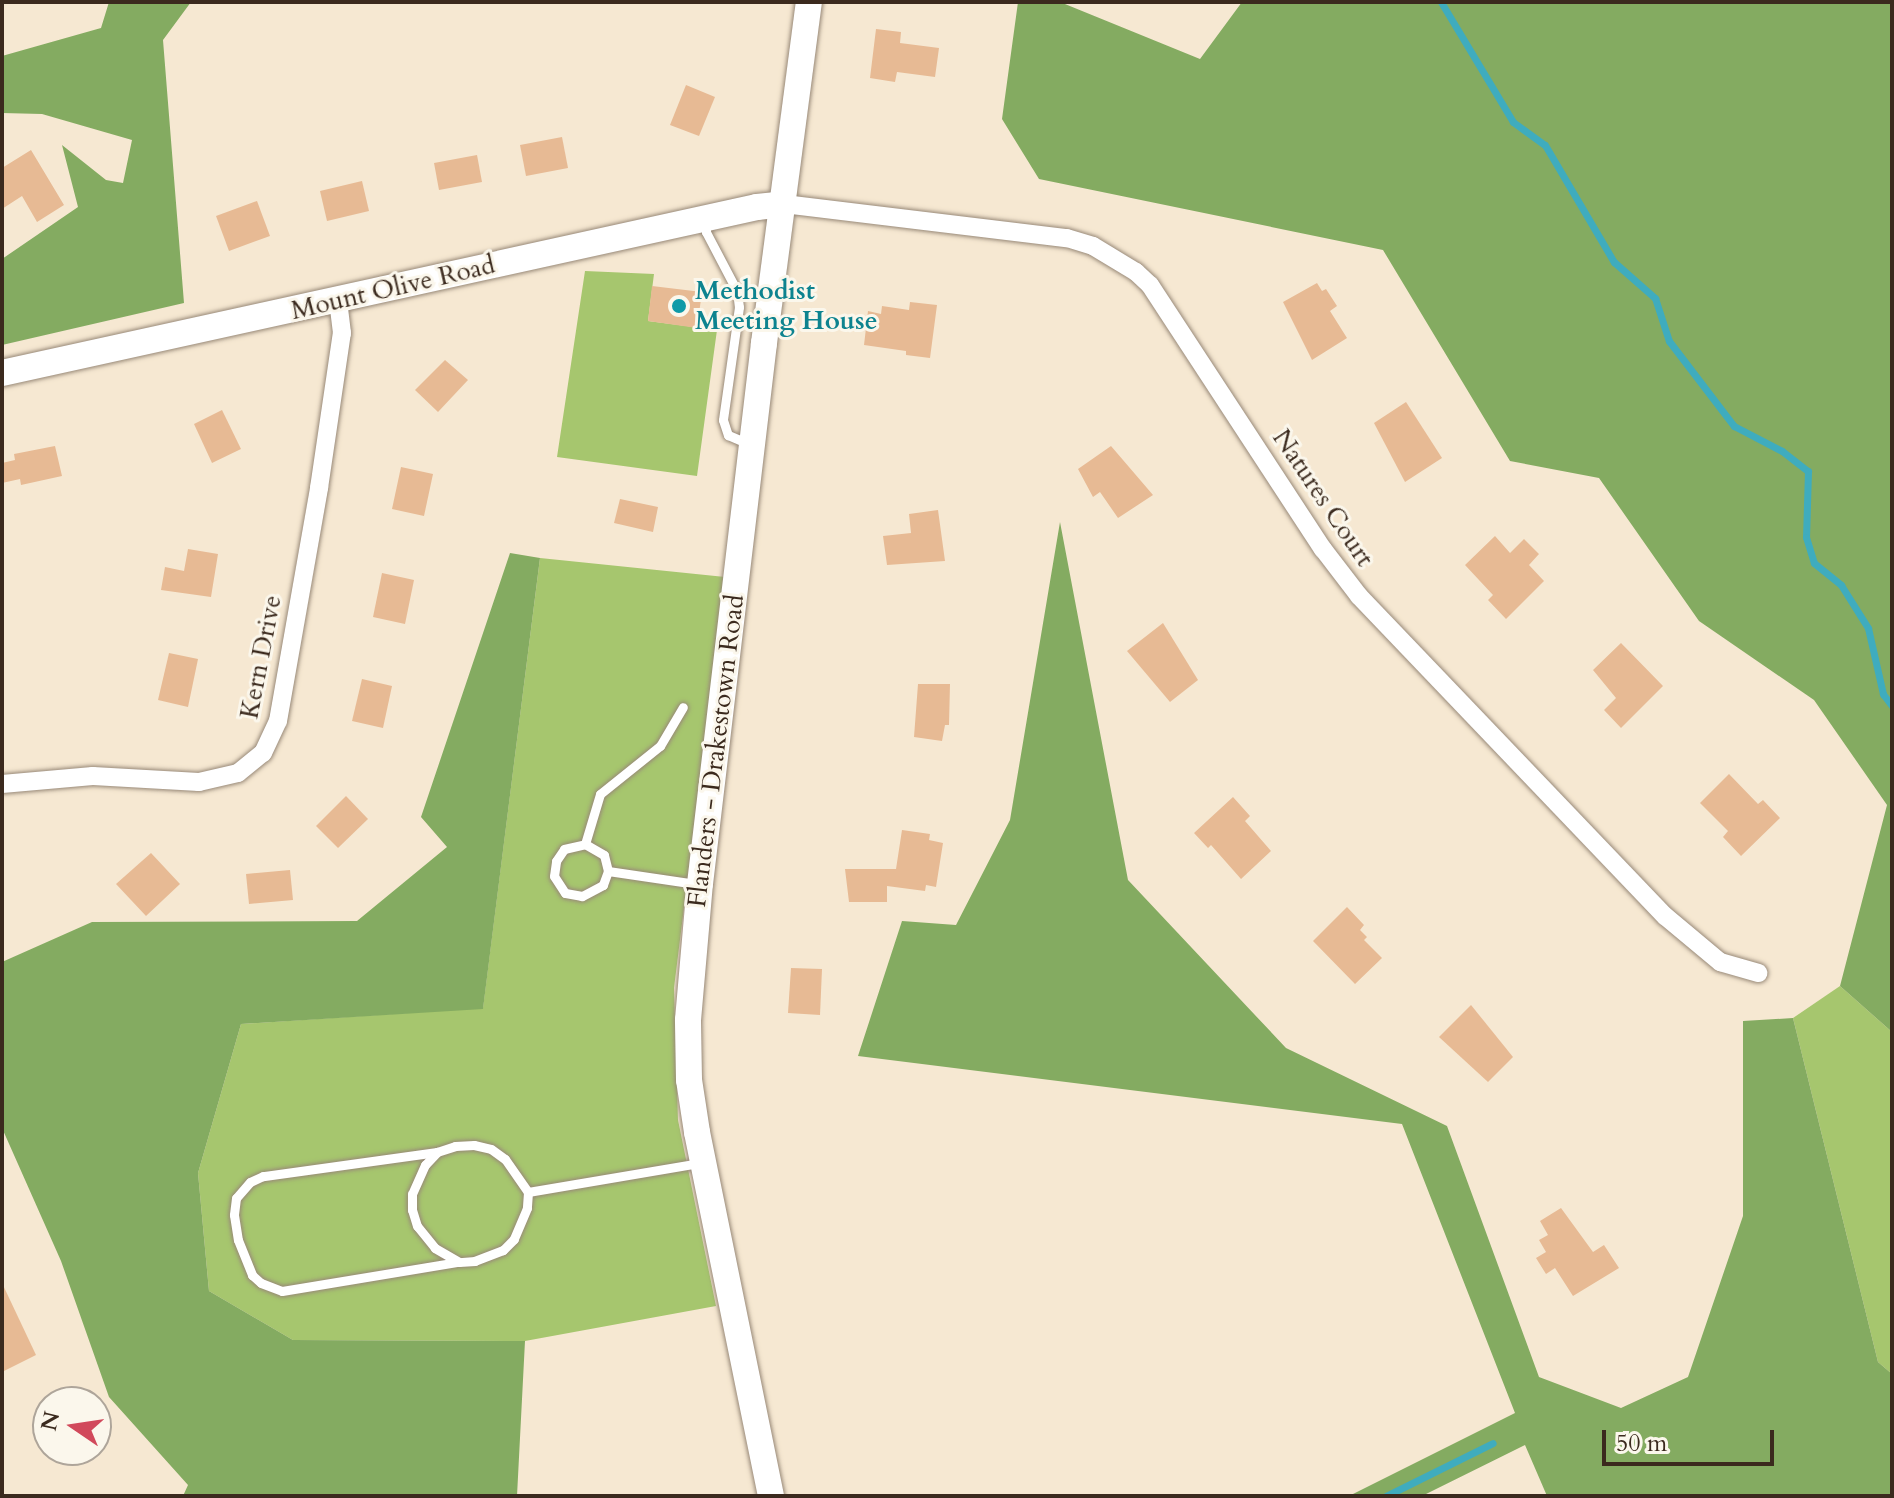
<!DOCTYPE html>
<style>
body{margin:0}
#map{position:relative;width:1894px;height:1498px;overflow:hidden;background:#f6e8d2;font-family:Cardo,serif}
div>[style]{position:absolute}
.green>*{inset:0;background:#a6c66e}
.forest>*{inset:0;background:#84ab61}
.stream>*{height:7px;margin:-3.5px;padding:0 3.5px;transform-origin:3.5px;border-radius:3.5px;background:#3facbe}
.building>*{inset:0;background:#e7ba94}
.roads{filter:drop-shadow(0 0 2px #988978) drop-shadow(0 0 2px #988978)}
.lane>*{height:9px;margin:-4.5px;padding:0 4.5px;transform-origin:4.5px;border-radius:4.5px;background:#fff}
.street>*{height:18px;margin:-9px;padding:0 9px;transform-origin:9px;border-radius:9px;background:#fff}
.secondary>*{height:26px;margin:-13px;padding:0 13px;transform-origin:13px;border-radius:13px;background:#fff}
.dots>*{width:22px;height:22px;translate:-50% -50%;box-sizing:border-box;border:4px solid #fbf7ec;border-radius:50%}
span{translate:-50% -50%;white-space:nowrap;text-align:center;line-height:1.15;-webkit-text-stroke:6px #fbf7ec;paint-order:stroke}
.street-label{font-size:26px;color:#3b2a1e}
.culture-label{font-size:26px;color:#0d838f;font-weight:700}
.left{translate:0 -50%;text-align:left}
.frame{position:absolute;inset:0;border:4px solid #3b2a1e;pointer-events:none}
.north{position:absolute;left:32px;top:1386px;width:80px;height:80px;box-sizing:border-box;background:#fbf7ec;border:2px solid #aea59a;border-radius:50%;rotate:283deg;font-size:22px;font-weight:700;line-height:32px;text-align:center;color:#3b2a1e}
.north::after{content:'';display:block;margin:auto;width:28px;height:36px;background:#d1495b;clip-path:polygon(50% 0,100% 100%,50% 72%,0 100%)}
.scale{position:absolute;left:1602px;top:1430px;width:172px;height:36px;box-sizing:border-box;border:4px solid #3b2a1e;border-top:0;padding-left:10px;font-size:24px;line-height:28px;white-space:nowrap;color:#3b2a1e;-webkit-text-stroke:6px #fbf7ec;paint-order:stroke}
</style>
<div id="map">
<div class="green">
<div style="clip-path:polygon(585px 271px,654px 274px,648px 321px,717px 330px,697px 476px,557px 457px)"></div>
<div style="clip-path:polygon(540px 558px,725px 577px,674px 988px,678px 1120px,716px 1306px,525px 1341px,293px 1340px,209px 1291px,198px 1173px,241px 1024px,483px 1008px)"></div>
<div style="clip-path:polygon(1840px 986px,1892px 1032px,1892px 1374px,1878px 1362px,1793px 1018px)"></div>
</div>
<div class="forest">
<div style="clip-path:polygon(109px 2px,191px 2px,163px 40px,184px 303px,2px 345px,2px 259px,78px 207px,62px 145px,106px 180px,123px 183px,132px 140px,42px 114px,2px 113px,2px 56px,101px 28px)"></div>
<div style="clip-path:polygon(1018px 2px,1060px 2px,1200px 59px,1242px 2px,1892px 2px,1892px 1032px,1840px 986px,1887px 805px,1814px 700px,1699px 621px,1599px 478px,1510px 461px,1383px 250px,1039px 179px,1002px 119px)"></div>
<div style="clip-path:polygon(1060px 522px,1128px 880px,1286px 1048px,1447px 1126px,1539px 1377px,1621px 1408px,1688px 1377px,1743px 1216px,1743px 1021px,1793px 1018px,1878px 1362px,1892px 1374px,1892px 1496px,1547px 1496px,1525px 1445px,1422px 1496px,1349px 1496px,1515px 1413px,1402px 1124px,858px 1056px,902px 921px,956px 925px,1010px 820px)"></div>
<div style="clip-path:polygon(510px 553px,540px 558px,483px 1009px,241px 1024px,198px 1173px,209px 1291px,293px 1340px,525px 1341px,517px 1496px,183px 1496px,188px 1485px,109px 1397px,61px 1261px,2px 1128px,2px 962px,92px 922px,357px 921px,447px 847px,421px 817px)"></div>
</div>
<div class="stream">
<div style="left:1441px;top:2px;width:140px;rotate:59deg"></div>
<div style="left:1513px;top:122px;width:39px;rotate:36deg"></div>
<div style="left:1545px;top:145px;width:136px;rotate:59.5deg"></div>
<div style="left:1614px;top:262px;width:55px;rotate:41.3deg"></div>
<div style="left:1655px;top:298px;width:45px;rotate:72deg"></div>
<div style="left:1669px;top:341px;width:107px;rotate:52.6deg"></div>
<div style="left:1734px;top:426px;width:54px;rotate:27.5deg"></div>
<div style="left:1782px;top:451px;width:33px;rotate:38deg"></div>
<div style="left:1808px;top:471px;width:66px;rotate:91.7deg"></div>
<div style="left:1806px;top:537px;width:27px;rotate:73deg"></div>
<div style="left:1814px;top:563px;width:35px;rotate:39deg"></div>
<div style="left:1841px;top:585px;width:51px;rotate:57.9deg"></div>
<div style="left:1868px;top:628px;width:68px;rotate:77.2deg"></div>
<div style="left:1883px;top:694px;width:15px;rotate:53deg"></div>
<div style="left:1386px;top:1496px;width:119px;rotate:-26.4deg"></div>
</div>
<div class="building">
<div style="clip-path:polygon(876px 29px,901px 32px,900px 43px,939px 48px,935px 77px,897px 72px,895px 82px,870px 78px)"></div>
<div style="clip-path:polygon(686px 85px,715px 97px,699px 136px,670px 125px)"></div>
<div style="clip-path:polygon(562px 137px,568px 168px,526px 176px,520px 145px)"></div>
<div style="clip-path:polygon(31px 150px,64px 205px,37px 222px,22px 196px,2px 209px,2px 168px)"></div>
<div style="clip-path:polygon(477px 155px,482px 182px,439px 190px,434px 163px)"></div>
<div style="clip-path:polygon(362px 181px,369px 211px,327px 221px,320px 191px)"></div>
<div style="clip-path:polygon(257px 201px,270px 236px,229px 251px,216px 216px)"></div>
<div style="clip-path:polygon(1317px 283px,1322px 291px,1326px 289px,1337px 306px,1330px 311px,1347px 338px,1312px 360px,1283px 302px)"></div>
<div style="clip-path:polygon(652px 286px,702px 292px,697px 328px,648px 321px)"></div>
<div style="clip-path:polygon(910px 302px,937px 305px,930px 358px,906px 355px,906px 351px,864px 345px,868px 311px,881px 314px,882px 306px,909px 310px)"></div>
<div style="clip-path:polygon(445px 360px,468px 380px,438px 412px,415px 390px)"></div>
<div style="clip-path:polygon(1406px 402px,1442px 458px,1405px 482px,1374px 423px)"></div>
<div style="clip-path:polygon(222px 410px,241px 449px,212px 463px,194px 424px)"></div>
<div style="clip-path:polygon(55px 446px,62px 476px,21px 485px,20px 479px,2px 483px,2px 463px,15px 460px,14px 454px)"></div>
<div style="clip-path:polygon(1111px 446px,1153px 495px,1118px 518px,1100px 492px,1093px 497px,1078px 469px)"></div>
<div style="clip-path:polygon(401px 467px,433px 474px,424px 516px,392px 509px)"></div>
<div style="clip-path:polygon(620px 499px,658px 507px,653px 532px,614px 523px)"></div>
<div style="clip-path:polygon(938px 510px,945px 561px,887px 565px,883px 536px,911px 533px,909px 514px)"></div>
<div style="clip-path:polygon(1495px 536px,1510px 553px,1524px 539px,1539px 554px,1529px 565px,1544px 581px,1506px 619px,1488px 600px,1493px 595px,1465px 565px)"></div>
<div style="clip-path:polygon(188px 549px,218px 554px,211px 597px,161px 590px,165px 567px,184px 571px)"></div>
<div style="clip-path:polygon(382px 573px,414px 580px,405px 624px,373px 617px)"></div>
<div style="clip-path:polygon(1163px 623px,1198px 680px,1170px 702px,1127px 651px)"></div>
<div style="clip-path:polygon(1621px 643px,1663px 686px,1621px 728px,1604px 710px,1616px 698px,1593px 670px)"></div>
<div style="clip-path:polygon(169px 653px,198px 659px,188px 707px,158px 700px)"></div>
<div style="clip-path:polygon(362px 679px,392px 686px,383px 728px,352px 721px)"></div>
<div style="clip-path:polygon(918px 684px,950px 684px,949px 725px,945px 725px,942px 741px,914px 737px)"></div>
<div style="clip-path:polygon(1729px 774px,1758px 804px,1763px 800px,1780px 818px,1741px 856px,1723px 837px,1728px 831px,1700px 803px)"></div>
<div style="clip-path:polygon(346px 796px,368px 819px,338px 848px,316px 826px)"></div>
<div style="clip-path:polygon(1233px 797px,1250px 816px,1245px 821px,1271px 851px,1241px 879px,1211px 845px,1208px 848px,1194px 833px)"></div>
<div style="clip-path:polygon(902px 830px,930px 834px,929px 840px,943px 843px,936px 887px,926px 885px,925px 891px,887px 886px,887px 902px,849px 902px,845px 869px,896px 869px)"></div>
<div style="clip-path:polygon(151px 853px,180px 884px,146px 916px,116px 884px)"></div>
<div style="clip-path:polygon(290px 870px,293px 900px,249px 904px,246px 874px)"></div>
<div style="clip-path:polygon(1347px 907px,1364px 925px,1360px 930px,1367px 937px,1364px 940px,1382px 958px,1355px 984px,1313px 941px)"></div>
<div style="clip-path:polygon(791px 968px,822px 969px,820px 1015px,788px 1013px)"></div>
<div style="clip-path:polygon(1471px 1005px,1513px 1057px,1488px 1082px,1439px 1037px)"></div>
<div style="clip-path:polygon(1561px 1208px,1593px 1252px,1604px 1245px,1619px 1268px,1573px 1296px,1555px 1268px,1546px 1274px,1536px 1258px,1546px 1252px,1539px 1240px,1548px 1235px,1540px 1221px)"></div>
<div style="clip-path:polygon(2px 1283px,36px 1355px,2px 1372px)"></div>
</div>
<div class="roads">
<div class="lane">
<div style="left:706px;top:222px;width:10px;rotate:90deg"></div>
<div style="left:706px;top:232px;width:67px;rotate:62.3deg"></div>
<div style="left:737px;top:291px;width:16px;rotate:83deg"></div>
<div style="left:739px;top:307px;width:114px;rotate:98.1deg"></div>
<div style="left:723px;top:420px;width:16px;rotate:72deg"></div>
<div style="left:728px;top:435px;width:23px;rotate:23deg"></div>
<div style="left:585px;top:844px;width:52px;rotate:-73.3deg"></div>
<div style="left:600px;top:794px;width:77px;rotate:-38.7deg"></div>
<div style="left:660px;top:746px;width:45px;rotate:-59.5deg"></div>
<div style="left:608px;top:871px;width:15px;rotate:110deg"></div>
<div style="left:603px;top:885px;width:24px;rotate:152deg"></div>
<div style="left:582px;top:896px;width:17px;rotate:-170deg"></div>
<div style="left:565px;top:893px;width:20px;rotate:-123deg"></div>
<div style="left:554px;top:876px;width:15px;rotate:-82deg"></div>
<div style="left:556px;top:861px;width:14px;rotate:-56deg"></div>
<div style="left:564px;top:849px;width:22px;rotate:-13deg"></div>
<div style="left:585px;top:844px;width:22px;rotate:30deg"></div>
<div style="left:604px;top:855px;width:16px;rotate:76deg"></div>
<div style="left:608px;top:871px;width:89px;rotate:8.4deg"></div>
<div style="left:437px;top:1152px;width:176px;rotate:172.1deg"></div>
<div style="left:263px;top:1176px;width:14px;rotate:155deg"></div>
<div style="left:250px;top:1182px;width:21px;rotate:131deg"></div>
<div style="left:236px;top:1198px;width:17px;rotate:97deg"></div>
<div style="left:234px;top:1215px;width:25px;rotate:81deg"></div>
<div style="left:238px;top:1240px;width:38px;rotate:68deg"></div>
<div style="left:252px;top:1275px;width:12px;rotate:42deg"></div>
<div style="left:261px;top:1283px;width:22px;rotate:21deg"></div>
<div style="left:282px;top:1291px;width:177px;rotate:-9.4deg"></div>
<div style="left:528px;top:1192px;width:16px;rotate:94deg"></div>
<div style="left:527px;top:1208px;width:34px;rotate:113deg"></div>
<div style="left:514px;top:1239px;width:16px;rotate:135deg"></div>
<div style="left:503px;top:1250px;width:30px;rotate:159deg"></div>
<div style="left:475px;top:1261px;width:16px;rotate:176deg"></div>
<div style="left:459px;top:1262px;width:28px;rotate:-150deg"></div>
<div style="left:435px;top:1248px;width:28px;rotate:-129deg"></div>
<div style="left:417px;top:1226px;width:17px;rotate:-107deg"></div>
<div style="left:412px;top:1210px;width:16px;rotate:-90deg"></div>
<div style="left:412px;top:1194px;width:32px;rotate:-66deg"></div>
<div style="left:425px;top:1165px;width:18px;rotate:-47deg"></div>
<div style="left:437px;top:1152px;width:19px;rotate:-18deg"></div>
<div style="left:455px;top:1146px;width:19px;rotate:-3deg"></div>
<div style="left:474px;top:1145px;width:17px;rotate:13deg"></div>
<div style="left:491px;top:1149px;width:17px;rotate:36deg"></div>
<div style="left:505px;top:1159px;width:40px;rotate:55.1deg"></div>
<div style="left:528px;top:1192px;width:173px;rotate:-9.6deg"></div>
</div>
<div class="street">
<div style="left:784px;top:204px;width:285px;rotate:6.9deg"></div>
<div style="left:1067px;top:238px;width:27px;rotate:17deg"></div>
<div style="left:1093px;top:246px;width:50px;rotate:31.2deg"></div>
<div style="left:1136px;top:272px;width:19px;rotate:43deg"></div>
<div style="left:1150px;top:285px;width:316px;rotate:56.8deg"></div>
<div style="left:1323px;top:549px;width:59px;rotate:52.5deg"></div>
<div style="left:1359px;top:596px;width:443px;rotate:46.3deg"></div>
<div style="left:1665px;top:916px;width:72px;rotate:39.9deg"></div>
<div style="left:1720px;top:962px;width:40px;rotate:16deg"></div>
<div style="left:2px;top:784px;width:91px;rotate:-5deg"></div>
<div style="left:93px;top:776px;width:106px;rotate:3.2deg"></div>
<div style="left:199px;top:782px;width:40px;rotate:-13deg"></div>
<div style="left:238px;top:773px;width:32px;rotate:-39deg"></div>
<div style="left:263px;top:753px;width:35px;rotate:-65deg"></div>
<div style="left:278px;top:721px;width:237px;rotate:-80deg"></div>
<div style="left:319px;top:488px;width:157px;rotate:-81.6deg"></div>
<div style="left:342px;top:333px;width:32px;rotate:-97deg"></div>
</div>
<div class="secondary">
<div style="left:2px;top:373px;width:773px;rotate:-12.4deg"></div>
<div style="left:757px;top:207px;width:27px;rotate:-6deg"></div>
<div style="left:771px;top:1496px;width:371px;rotate:-101.5deg"></div>
<div style="left:697px;top:1132px;width:53px;rotate:-98.7deg"></div>
<div style="left:689px;top:1080px;width:60px;rotate:-91deg"></div>
<div style="left:688px;top:1020px;width:137px;rotate:-85deg"></div>
<div style="left:700px;top:884px;width:545px;rotate:-83.25deg"></div>
<div style="left:764px;top:343px;width:344px;rotate:-82.5deg"></div>
</div>
</div>
<div class="dots">
<div style="left:679px;top:306px;background:#0f9aa8"></div>
</div>
<div class="street-label">
<span style="left:393px;top:288px;rotate:-13deg">Mount Olive Road</span>
<span style="left:1323px;top:498px;rotate:56deg">Natures Court</span>
<span style="left:261px;top:657px;rotate:-79deg">Kern Drive</span>
<span style="left:716px;top:751px;rotate:-83deg">Flanders - Drakestown Road</span>
</div>
<div class="culture-label">
<span class="left" style="left:695px;top:306px">Methodist<br>Meeting House</span>
</div>
<div class="frame"></div>
<div class="north">N</div>
<div class="scale">50 m</div>
</div>
